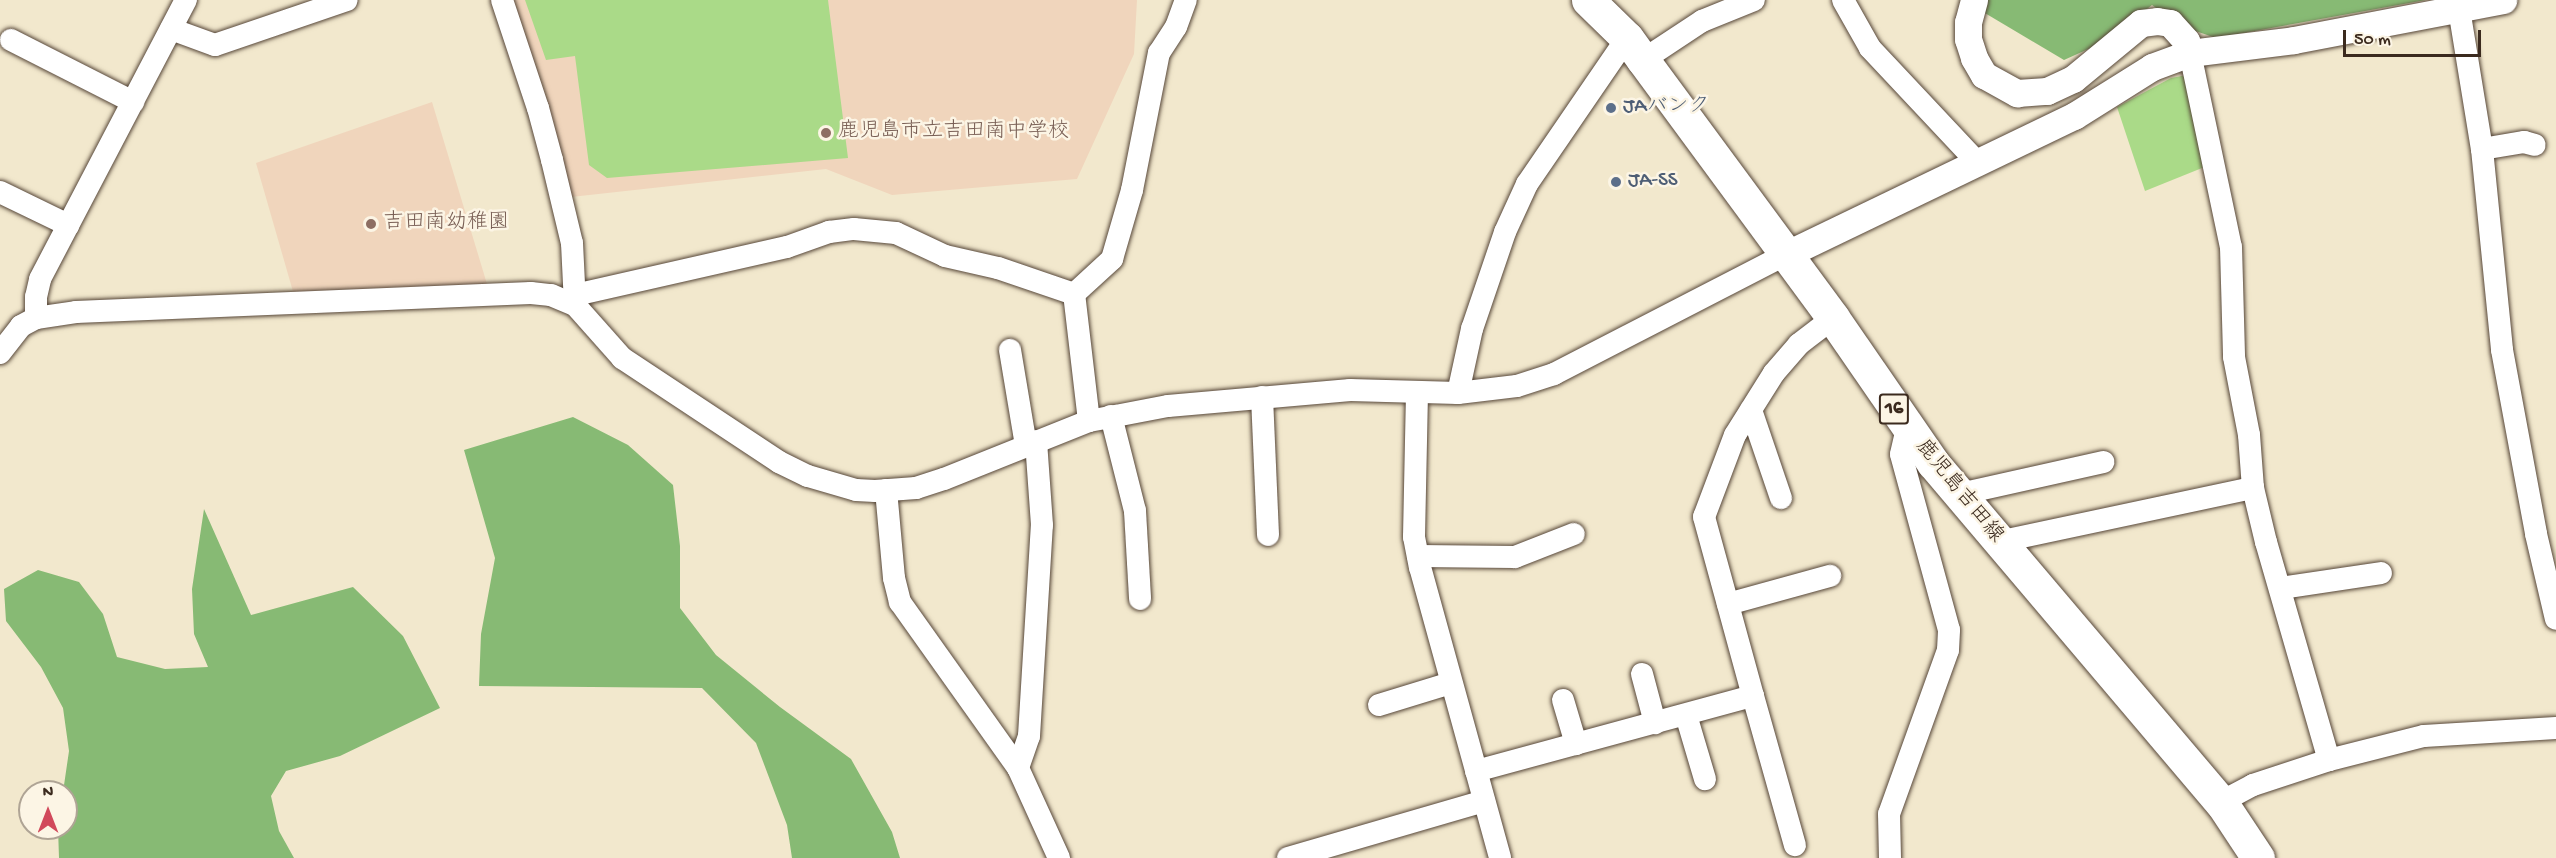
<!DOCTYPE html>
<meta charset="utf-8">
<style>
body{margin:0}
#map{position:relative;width:2556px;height:858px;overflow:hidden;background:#f2e8cd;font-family:"Gochi Hand","Klee One",sans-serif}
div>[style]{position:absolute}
.built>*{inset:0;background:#f0d5bc}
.green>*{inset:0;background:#aada88}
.forest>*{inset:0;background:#87ba74}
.roads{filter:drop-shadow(0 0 2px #564638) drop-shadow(0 0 2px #564638)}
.minor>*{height:22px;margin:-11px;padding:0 11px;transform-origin:11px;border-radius:11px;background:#fff}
.tertiary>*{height:27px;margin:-13.5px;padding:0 13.5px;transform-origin:13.5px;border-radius:13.5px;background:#fff}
.primary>*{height:33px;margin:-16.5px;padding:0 16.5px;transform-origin:16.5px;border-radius:16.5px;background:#fff}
.dots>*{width:16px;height:16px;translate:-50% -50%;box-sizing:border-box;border:3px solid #fcf5e5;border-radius:50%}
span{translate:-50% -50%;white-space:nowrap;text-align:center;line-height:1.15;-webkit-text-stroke:5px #fcf5e5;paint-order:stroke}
.shield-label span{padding:2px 4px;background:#fcf5e5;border:2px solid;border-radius:4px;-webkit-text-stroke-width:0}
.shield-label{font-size:20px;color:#3b2a1e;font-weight:700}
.service-label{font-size:21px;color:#4e5e75}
.left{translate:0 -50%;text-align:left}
.education-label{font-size:21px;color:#785e54}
.street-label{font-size:21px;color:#3b2a1e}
.north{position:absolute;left:18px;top:780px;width:60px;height:60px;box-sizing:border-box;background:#fcf5e5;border:2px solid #afa495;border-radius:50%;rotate:0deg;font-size:16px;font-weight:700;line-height:24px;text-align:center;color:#3b2a1e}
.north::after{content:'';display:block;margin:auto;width:21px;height:27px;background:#d1495b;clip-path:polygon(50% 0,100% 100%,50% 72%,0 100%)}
.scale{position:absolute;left:2343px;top:30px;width:138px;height:27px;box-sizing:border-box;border:3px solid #3b2a1e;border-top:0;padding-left:8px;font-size:18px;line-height:21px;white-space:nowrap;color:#3b2a1e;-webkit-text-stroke:4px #fcf5e5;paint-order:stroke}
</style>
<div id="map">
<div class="built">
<div style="clip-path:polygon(513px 0,1137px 0,1134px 54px,1077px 179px,892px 195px,826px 169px,571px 197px)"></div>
<div style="clip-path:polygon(432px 102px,487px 284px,294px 295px,256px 163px)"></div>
</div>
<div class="green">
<div style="clip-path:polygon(525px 0,828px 0,848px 158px,607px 178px,589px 165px,575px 56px,546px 60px)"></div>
<div style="clip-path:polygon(2187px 75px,2207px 166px,2145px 191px,2117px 107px,2171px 78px)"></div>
</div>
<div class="forest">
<div style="clip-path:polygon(1963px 0,2426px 0,2216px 38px,2181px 26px,2152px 5px,2106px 41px,2064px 60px)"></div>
<div style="clip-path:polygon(573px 417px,628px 445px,673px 485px,680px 546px,680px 608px,716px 655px,780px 707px,851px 759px,892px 832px,900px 858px,792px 858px,787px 825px,756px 743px,702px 688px,479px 686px,481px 634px,495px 558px,464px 450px)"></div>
<div style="clip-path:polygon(204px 509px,251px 615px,353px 587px,403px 636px,440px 708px,340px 756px,286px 771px,271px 796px,279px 831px,294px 858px,59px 858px,58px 828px,66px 828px,66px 792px,63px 792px,69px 751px,63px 708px,41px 667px,6px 621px,4px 589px,38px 570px,79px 582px,103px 614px,117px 657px,165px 669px,208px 667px,194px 634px,192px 589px)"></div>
</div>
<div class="roads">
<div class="minor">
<div style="left:502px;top:0;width:114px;rotate:71.6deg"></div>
<div style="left:538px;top:108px;width:54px;rotate:74.9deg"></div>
<div style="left:552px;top:160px;width:85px;rotate:76.5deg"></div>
<div style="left:572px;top:243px;width:62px;rotate:87.2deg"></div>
<div style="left:1843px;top:0;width:55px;rotate:60.6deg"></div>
<div style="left:1870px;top:48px;width:158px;rotate:46.8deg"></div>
<div style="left:2459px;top:9px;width:142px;rotate:80.7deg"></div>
<div style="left:2482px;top:149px;width:202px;rotate:84.3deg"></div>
<div style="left:2502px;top:350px;width:187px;rotate:79.5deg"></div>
<div style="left:2536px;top:534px;width:87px;rotate:76.8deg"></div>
<div style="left:171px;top:29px;width:47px;rotate:20deg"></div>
<div style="left:215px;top:45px;width:139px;rotate:-18.8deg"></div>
<div style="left:11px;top:40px;width:137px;rotate:26.9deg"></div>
<div style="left:2190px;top:53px;width:198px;rotate:78.1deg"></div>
<div style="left:2231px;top:247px;width:110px;rotate:88.4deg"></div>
<div style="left:2234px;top:357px;width:79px;rotate:79.1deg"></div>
<div style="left:2249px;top:435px;width:53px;rotate:85.7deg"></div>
<div style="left:2253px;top:488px;width:56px;rotate:76.5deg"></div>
<div style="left:2266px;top:542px;width:227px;rotate:73.9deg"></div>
<div style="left:1643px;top:60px;width:71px;rotate:-33.5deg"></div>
<div style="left:1702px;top:21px;width:56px;rotate:-22deg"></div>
<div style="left:2482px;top:149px;width:43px;rotate:-9.5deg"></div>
<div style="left:2524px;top:142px;width:11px;rotate:15deg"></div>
<div style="left:0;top:192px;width:76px;rotate:25.9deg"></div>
<div style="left:575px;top:295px;width:217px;rotate:-12.8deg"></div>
<div style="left:787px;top:247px;width:45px;rotate:-19.7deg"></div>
<div style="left:829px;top:232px;width:25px;rotate:-7deg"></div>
<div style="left:854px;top:229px;width:42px;rotate:5.4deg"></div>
<div style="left:896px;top:233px;width:54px;rotate:25.1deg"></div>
<div style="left:945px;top:256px;width:54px;rotate:12.8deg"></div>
<div style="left:998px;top:268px;width:80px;rotate:18.9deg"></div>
<div style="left:36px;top:318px;width:21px;rotate:-90deg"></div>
<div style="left:36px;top:297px;width:18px;rotate:-77deg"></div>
<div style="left:40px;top:279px;width:315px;rotate:-62.4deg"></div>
<div style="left:1010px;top:350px;width:97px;rotate:80.5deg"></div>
<div style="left:0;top:353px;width:34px;rotate:-52deg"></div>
<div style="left:21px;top:326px;width:17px;rotate:-28deg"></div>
<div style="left:36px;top:318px;width:40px;rotate:-8.5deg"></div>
<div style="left:76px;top:312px;width:455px;rotate:-2.4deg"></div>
<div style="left:531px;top:293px;width:20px;rotate:6deg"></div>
<div style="left:551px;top:295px;width:26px;rotate:23deg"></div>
<div style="left:575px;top:305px;width:71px;rotate:48.4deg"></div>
<div style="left:622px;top:358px;width:188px;rotate:33.5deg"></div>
<div style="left:779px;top:462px;width:32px;rotate:26deg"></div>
<div style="left:808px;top:476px;width:50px;rotate:16.3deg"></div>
<div style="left:856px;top:490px;width:19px;rotate:3deg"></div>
<div style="left:875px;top:491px;width:41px;rotate:-4.2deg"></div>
<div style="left:916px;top:488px;width:29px;rotate:-18deg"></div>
<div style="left:944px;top:479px;width:156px;rotate:-21.8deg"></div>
<div style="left:1089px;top:421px;width:80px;rotate:-10.8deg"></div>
<div style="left:1168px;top:406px;width:183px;rotate:-5deg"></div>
<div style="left:1350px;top:390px;width:108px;rotate:1.6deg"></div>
<div style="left:1458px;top:393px;width:59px;rotate:-6.8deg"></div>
<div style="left:1517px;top:386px;width:39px;rotate:-18deg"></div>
<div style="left:1554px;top:374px;width:260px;rotate:-27.3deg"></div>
<div style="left:1417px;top:393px;width:144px;rotate:91.2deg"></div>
<div style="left:1414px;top:537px;width:31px;rotate:79deg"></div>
<div style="left:1420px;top:567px;width:302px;rotate:74.6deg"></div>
<div style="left:1458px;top:393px;width:66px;rotate:-77.7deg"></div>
<div style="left:1472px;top:329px;width:102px;rotate:-71.2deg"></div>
<div style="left:1505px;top:232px;width:53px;rotate:-65.4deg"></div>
<div style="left:1527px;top:184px;width:177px;rotate:-55.6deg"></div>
<div style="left:1262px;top:397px;width:138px;rotate:87.5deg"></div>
<div style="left:1751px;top:410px;width:93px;rotate:71.2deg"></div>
<div style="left:1111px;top:416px;width:98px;rotate:75.8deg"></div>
<div style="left:1135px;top:511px;width:88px;rotate:86.7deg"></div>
<div style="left:1089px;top:421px;width:128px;rotate:-96.7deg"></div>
<div style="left:1074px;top:294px;width:52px;rotate:-42.6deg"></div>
<div style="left:1112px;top:259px;width:72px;rotate:-73.8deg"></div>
<div style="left:1132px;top:190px;width:140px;rotate:-78.9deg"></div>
<div style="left:1159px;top:53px;width:31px;rotate:-57deg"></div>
<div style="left:1176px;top:27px;width:29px;rotate:-70deg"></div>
<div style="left:886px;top:490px;width:88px;rotate:84.8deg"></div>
<div style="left:894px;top:578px;width:25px;rotate:76deg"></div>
<div style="left:900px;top:602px;width:204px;rotate:54.6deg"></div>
<div style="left:1018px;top:768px;width:99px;rotate:65.5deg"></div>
<div style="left:1960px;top:494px;width:147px;rotate:-12.6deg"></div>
<div style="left:1998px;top:542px;width:261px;rotate:-12deg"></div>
<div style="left:1418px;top:556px;width:97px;rotate:0.6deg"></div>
<div style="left:1515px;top:557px;width:63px;rotate:-21.3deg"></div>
<div style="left:2281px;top:588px;width:101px;rotate:-8.5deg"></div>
<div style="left:1728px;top:604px;width:106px;rotate:-15.4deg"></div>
<div style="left:1642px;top:674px;width:51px;rotate:75.1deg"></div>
<div style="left:1753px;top:696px;width:155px;rotate:74.3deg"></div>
<div style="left:1563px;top:700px;width:46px;rotate:73.5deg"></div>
<div style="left:1379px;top:705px;width:75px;rotate:-17deg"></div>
<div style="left:1686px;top:715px;width:67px;rotate:73.5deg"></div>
<div style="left:1018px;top:768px;width:34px;rotate:-71deg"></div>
<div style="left:1029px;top:736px;width:211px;rotate:-86.5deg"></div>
<div style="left:1042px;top:525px;width:84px;rotate:-94.1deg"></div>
<div style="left:1476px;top:771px;width:287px;rotate:-15.2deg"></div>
<div style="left:1753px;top:696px;width:186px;rotate:-105.3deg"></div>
<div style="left:1704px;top:517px;width:88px;rotate:-69.3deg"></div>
<div style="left:1735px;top:435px;width:73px;rotate:-57.8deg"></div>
<div style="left:1774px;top:373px;width:38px;rotate:-49deg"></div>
<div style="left:1799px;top:344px;width:43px;rotate:-37.4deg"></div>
<div style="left:2221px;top:802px;width:36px;rotate:-28deg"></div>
<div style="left:2253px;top:785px;width:80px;rotate:-18.2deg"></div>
<div style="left:2329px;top:760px;width:98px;rotate:-14.2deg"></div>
<div style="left:2424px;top:736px;width:132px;rotate:-3.5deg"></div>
<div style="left:1288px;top:858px;width:204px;rotate:-16.2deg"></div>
<div style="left:1890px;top:858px;width:44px;rotate:-91.3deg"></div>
<div style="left:1889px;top:814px;width:174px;rotate:-70.2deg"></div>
<div style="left:1948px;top:650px;width:20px;rotate:-87deg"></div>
<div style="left:1949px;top:630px;width:182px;rotate:-105.3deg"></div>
<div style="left:1901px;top:454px;width:26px;rotate:-77deg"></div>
</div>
<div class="tertiary">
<div style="left:1974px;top:0;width:23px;rotate:105deg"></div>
<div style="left:1968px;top:22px;width:17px;rotate:90deg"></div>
<div style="left:1968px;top:39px;width:20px;rotate:72deg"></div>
<div style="left:1974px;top:58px;width:20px;rotate:60deg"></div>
<div style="left:1984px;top:75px;width:38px;rotate:29deg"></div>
<div style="left:2017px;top:93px;width:30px;rotate:-4deg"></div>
<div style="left:2047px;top:91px;width:29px;rotate:-25deg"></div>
<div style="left:2073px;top:79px;width:88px;rotate:-39.5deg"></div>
<div style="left:2141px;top:23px;width:16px;rotate:-7deg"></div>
<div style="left:2157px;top:21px;width:13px;rotate:9deg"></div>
<div style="left:2170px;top:23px;width:24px;rotate:48deg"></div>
<div style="left:2186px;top:41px;width:13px;rotate:72deg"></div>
<div style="left:1785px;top:255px;width:321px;rotate:-25.7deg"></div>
<div style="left:2074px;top:116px;width:92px;rotate:-32.1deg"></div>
<div style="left:2152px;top:67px;width:40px;rotate:-20.2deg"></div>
<div style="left:2190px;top:53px;width:105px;rotate:-7.1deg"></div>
<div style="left:2294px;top:40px;width:213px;rotate:-10.8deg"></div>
</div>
<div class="primary">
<div style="left:1588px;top:0;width:54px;rotate:44.3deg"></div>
<div style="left:1627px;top:38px;width:27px;rotate:54deg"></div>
<div style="left:1643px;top:60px;width:320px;rotate:53.6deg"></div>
<div style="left:1833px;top:318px;width:176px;rotate:55.4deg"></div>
<div style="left:1933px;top:463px;width:445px;rotate:49.7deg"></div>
<div style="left:2221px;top:802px;width:67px;rotate:56.5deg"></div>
</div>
</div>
<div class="dots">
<div style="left:1611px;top:108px;background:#5c6f8a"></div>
<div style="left:826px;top:133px;background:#8d6e63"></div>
<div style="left:1616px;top:182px;background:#5c6f8a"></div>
<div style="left:371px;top:224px;background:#8d6e63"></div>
</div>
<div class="shield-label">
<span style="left:1894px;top:409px">16</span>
</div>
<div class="service-label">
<span class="left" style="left:1623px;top:108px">JAバンク</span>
<span class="left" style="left:1628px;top:182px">JA-SS</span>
</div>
<div class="education-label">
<span class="left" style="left:838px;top:133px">鹿児島市立吉田南中学校</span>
<span class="left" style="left:383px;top:224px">吉田南幼稚園</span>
</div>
<div class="street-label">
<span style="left:1958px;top:492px;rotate:51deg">鹿児島吉田線</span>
</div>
<div class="north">N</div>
<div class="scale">50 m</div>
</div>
